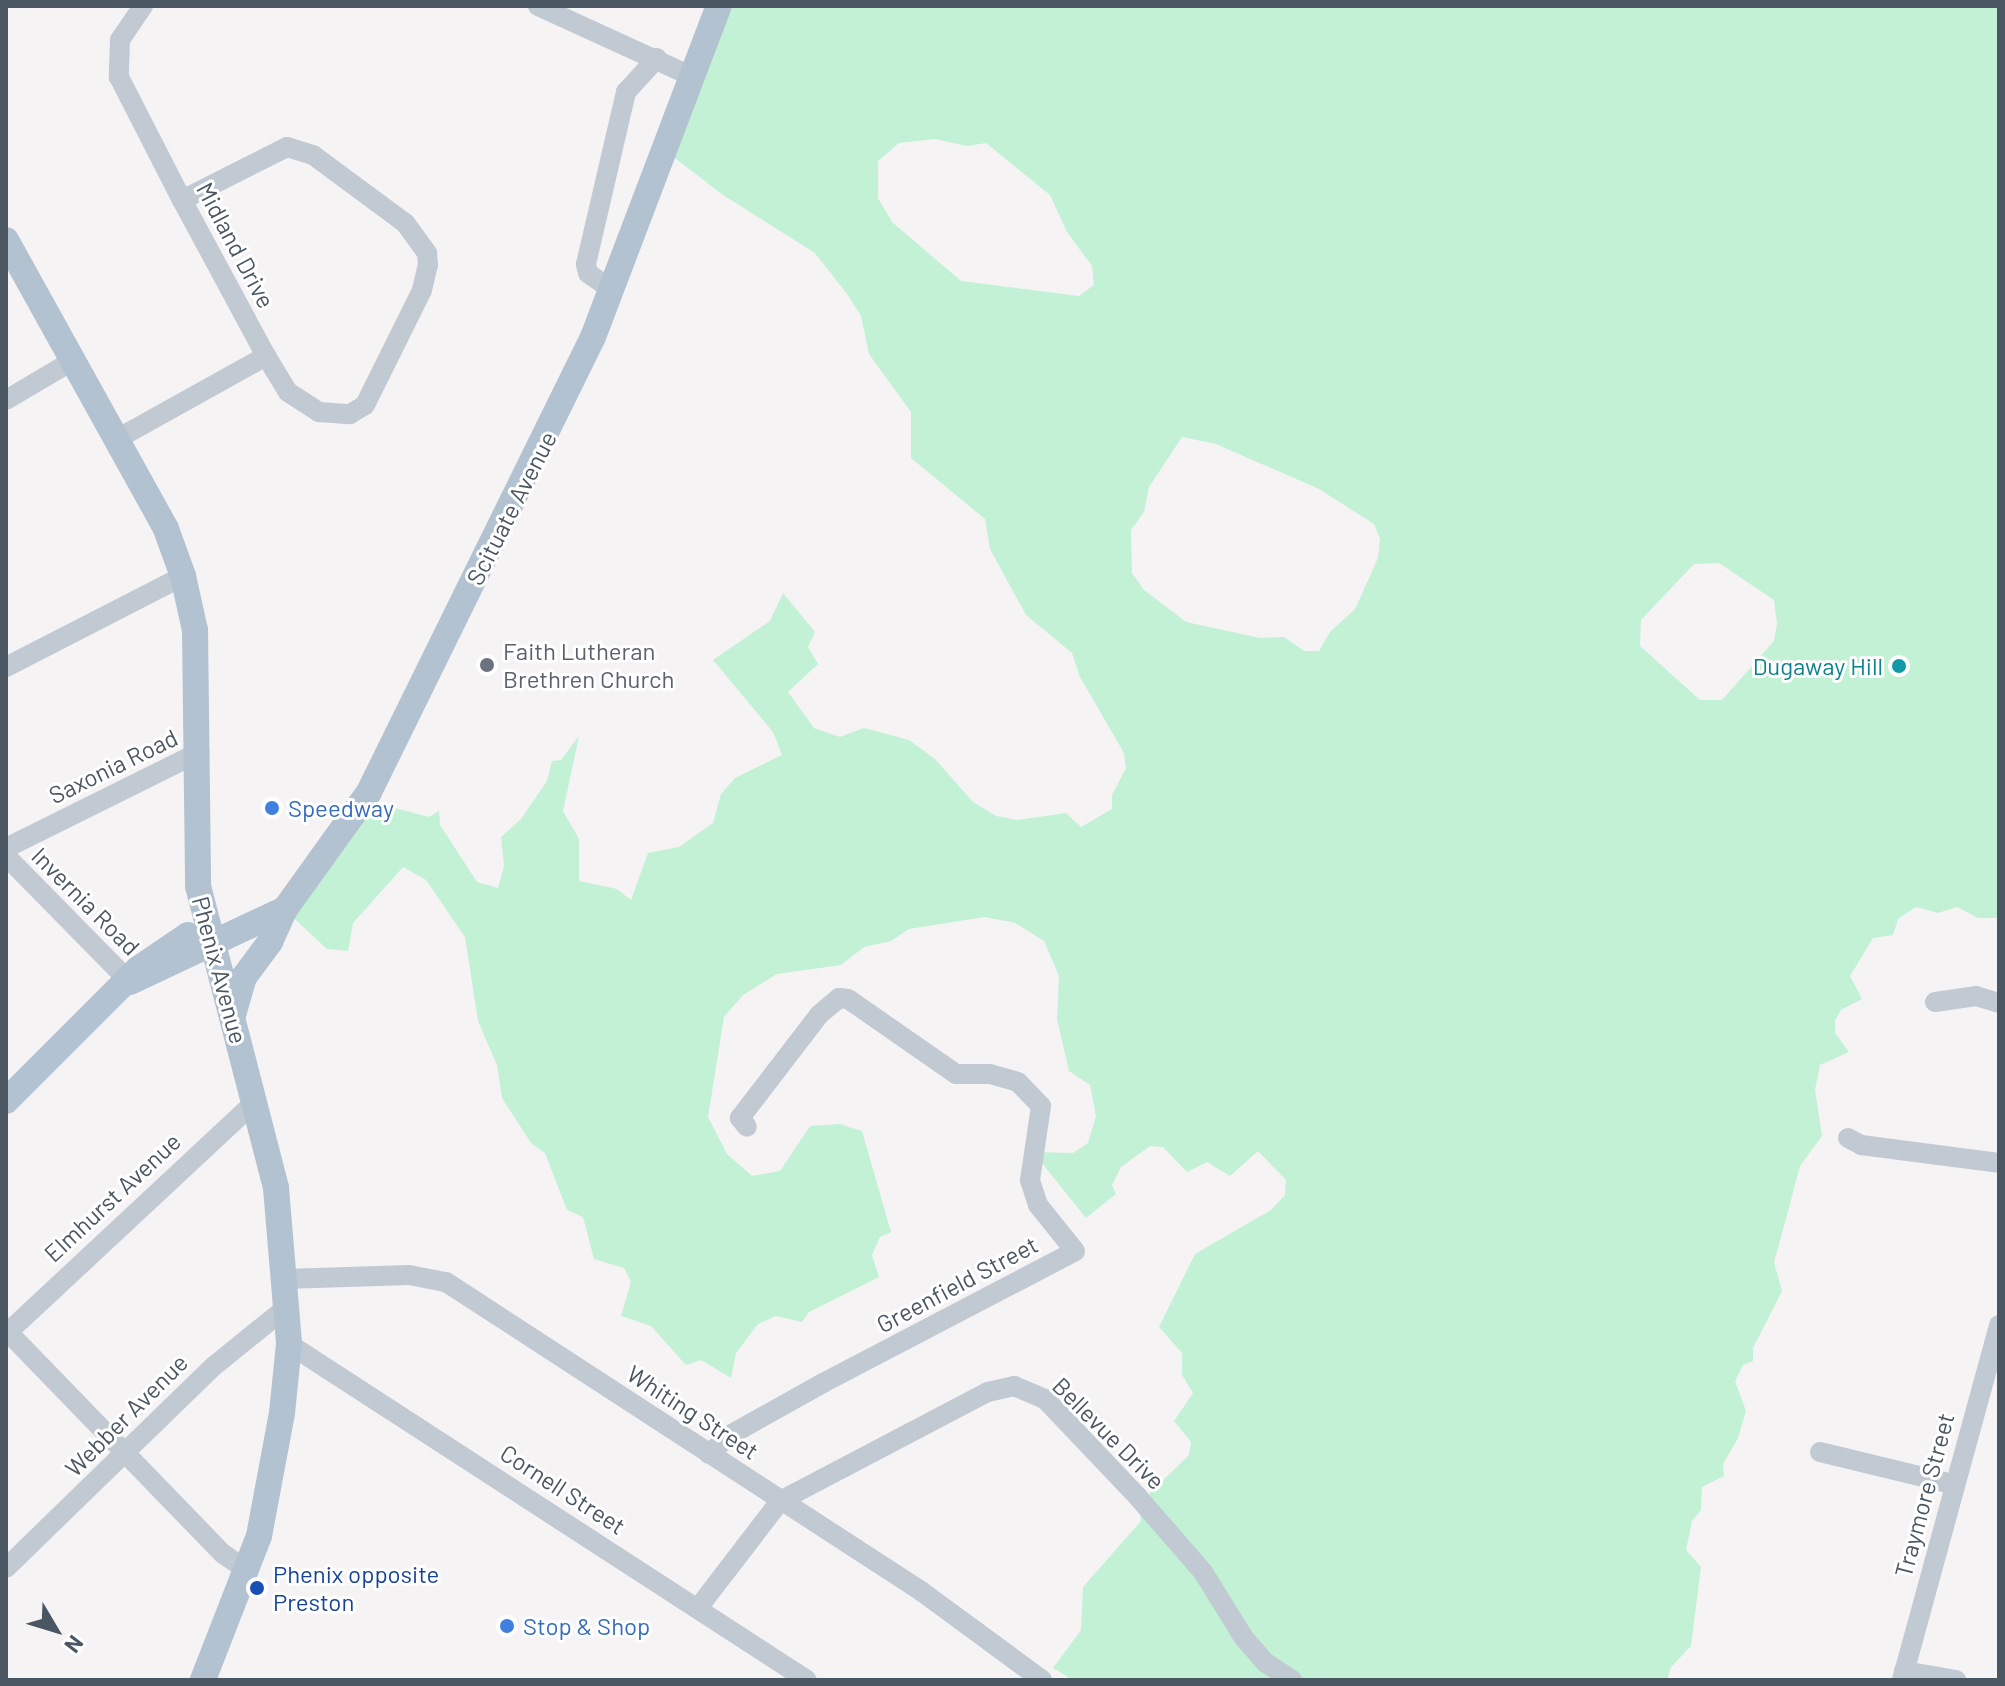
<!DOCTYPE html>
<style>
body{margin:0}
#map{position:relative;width:2005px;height:1686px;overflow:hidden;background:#f5f3f3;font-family:Barlow,sans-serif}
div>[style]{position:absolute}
.green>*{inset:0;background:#c3f1d5}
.minor>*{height:20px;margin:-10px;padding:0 10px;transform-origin:10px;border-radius:10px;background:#c1cad2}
.major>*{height:26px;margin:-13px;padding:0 13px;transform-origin:13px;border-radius:13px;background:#b3c2d1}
.dots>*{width:22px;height:22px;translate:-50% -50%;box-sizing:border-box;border:4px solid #fff;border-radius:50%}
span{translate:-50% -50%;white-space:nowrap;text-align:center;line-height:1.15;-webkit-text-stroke:6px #fff;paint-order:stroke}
.street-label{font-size:24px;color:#4a5661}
.worship-label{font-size:24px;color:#5b616d}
.left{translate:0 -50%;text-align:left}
.culture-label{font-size:24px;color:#0d838f}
.right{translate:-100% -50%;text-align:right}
.shop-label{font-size:24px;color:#366cbe}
.transit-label{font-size:24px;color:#164399}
.frame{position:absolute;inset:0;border:8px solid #4a5661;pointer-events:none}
.north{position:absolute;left:16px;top:1590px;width:80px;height:80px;-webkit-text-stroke:6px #fff;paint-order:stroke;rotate:128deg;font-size:22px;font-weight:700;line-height:32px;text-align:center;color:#4a5661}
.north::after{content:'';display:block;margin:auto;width:28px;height:36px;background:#4a5661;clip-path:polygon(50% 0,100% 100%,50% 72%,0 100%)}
</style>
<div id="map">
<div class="green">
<div style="clip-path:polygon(evenodd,721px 6px,1999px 6px,1999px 918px,1978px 918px,1957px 907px,1938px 913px,1916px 907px,1898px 919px,1893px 935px,1873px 938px,1850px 976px,1862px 999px,1841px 1010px,1835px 1021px,1835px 1033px,1849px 1052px,1820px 1065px,1815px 1090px,1822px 1136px,1800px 1166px,1783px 1230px,1774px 1262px,1782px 1291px,1753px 1348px,1753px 1361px,1743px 1365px,1735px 1381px,1746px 1411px,1738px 1438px,1723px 1464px,1724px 1476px,1702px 1487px,1701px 1510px,1692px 1521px,1686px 1550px,1701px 1567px,1691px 1646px,1671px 1667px,1667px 1680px,1073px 1680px,1053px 1668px,1081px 1630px,1083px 1587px,1141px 1521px,1137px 1496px,1149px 1494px,1189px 1455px,1191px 1442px,1174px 1421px,1193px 1393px,1182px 1375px,1182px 1353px,1159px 1327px,1195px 1254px,1271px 1210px,1285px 1195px,1286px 1180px,1258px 1151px,1230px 1176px,1207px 1162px,1187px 1172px,1163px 1147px,1150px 1146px,1121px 1167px,1112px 1185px,1116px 1194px,1086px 1218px,1033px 1152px,1073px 1153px,1088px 1143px,1096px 1116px,1090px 1085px,1069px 1071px,1057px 1019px,1059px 976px,1044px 941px,1015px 923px,985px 917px,909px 929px,891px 941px,864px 947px,841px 965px,777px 974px,743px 995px,724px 1017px,708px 1117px,727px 1154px,752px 1176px,780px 1171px,810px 1126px,840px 1124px,862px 1131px,891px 1232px,880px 1237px,872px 1255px,879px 1277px,809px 1312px,802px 1322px,776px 1316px,758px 1324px,736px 1353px,731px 1378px,701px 1360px,686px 1365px,651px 1326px,621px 1316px,631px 1282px,624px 1268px,594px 1259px,583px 1217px,567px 1210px,545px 1153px,531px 1143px,502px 1098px,497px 1065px,478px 1021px,465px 937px,426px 880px,403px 867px,353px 923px,348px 951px,327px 949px,284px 909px,365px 794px,383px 805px,429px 817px,439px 811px,440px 825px,477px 882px,498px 888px,504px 866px,501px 837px,521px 819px,547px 781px,552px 761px,561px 760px,579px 736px,563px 811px,579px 839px,579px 881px,617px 889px,631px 900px,648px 853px,679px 847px,713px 823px,721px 794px,735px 778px,782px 755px,773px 732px,713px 660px,770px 621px,783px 593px,815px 632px,808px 647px,818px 664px,788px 692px,814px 728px,840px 737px,864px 728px,909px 740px,935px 759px,973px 802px,996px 816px,1017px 820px,1066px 813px,1081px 827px,1112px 809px,1112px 795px,1126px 768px,1124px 753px,1080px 677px,1072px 653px,1026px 615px,990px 549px,985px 519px,911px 458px,911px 412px,869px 354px,861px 316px,847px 294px,815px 253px,723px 195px,667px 152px,721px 6px,935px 139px,967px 146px,986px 143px,1050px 195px,1067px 232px,1092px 266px,1094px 285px,1079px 296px,961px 281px,892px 222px,878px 198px,878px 161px,899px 143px,935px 139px,721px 6px,1182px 437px,1216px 444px,1319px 489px,1374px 524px,1380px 539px,1378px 558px,1355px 609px,1330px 632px,1319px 651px,1304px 651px,1284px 637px,1260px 638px,1186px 622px,1144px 590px,1132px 573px,1131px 530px,1144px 512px,1149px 487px,1182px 437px,721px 6px,1719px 563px,1774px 600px,1777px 624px,1774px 641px,1722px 700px,1700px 700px,1640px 646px,1641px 620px,1694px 564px,1719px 563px)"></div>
</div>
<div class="minor">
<div style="left:143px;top:6px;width:41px;rotate:124.1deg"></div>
<div style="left:120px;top:40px;width:37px;rotate:92deg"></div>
<div style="left:119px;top:77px;width:138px;rotate:62.9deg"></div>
<div style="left:182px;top:200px;width:177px;rotate:61.7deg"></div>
<div style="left:266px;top:356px;width:42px;rotate:58.6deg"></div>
<div style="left:288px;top:392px;width:37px;rotate:33deg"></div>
<div style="left:319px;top:412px;width:31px;rotate:4deg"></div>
<div style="left:350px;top:414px;width:17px;rotate:-31deg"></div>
<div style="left:365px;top:405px;width:128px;rotate:-63.6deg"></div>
<div style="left:422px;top:290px;width:26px;rotate:-77deg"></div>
<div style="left:428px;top:265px;width:12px;rotate:-95deg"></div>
<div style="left:427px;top:253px;width:37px;rotate:-126deg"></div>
<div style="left:405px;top:223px;width:114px;rotate:-143.5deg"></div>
<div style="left:313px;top:155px;width:27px;rotate:-163deg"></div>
<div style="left:287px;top:147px;width:118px;rotate:153.2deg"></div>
<div style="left:538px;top:6px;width:170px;rotate:24.6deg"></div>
<div style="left:612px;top:290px;width:29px;rotate:-145deg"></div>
<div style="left:588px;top:273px;width:9px;rotate:-103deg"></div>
<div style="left:586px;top:264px;width:177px;rotate:-76.9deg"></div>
<div style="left:626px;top:92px;width:46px;rotate:-47.6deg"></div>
<div style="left:6px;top:400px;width:77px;rotate:-30.6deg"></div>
<div style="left:117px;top:439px;width:171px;rotate:-29.1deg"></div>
<div style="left:6px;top:667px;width:199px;rotate:-27.2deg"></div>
<div style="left:6px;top:848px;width:216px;rotate:-26.4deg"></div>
<div style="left:6px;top:856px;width:177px;rotate:45.5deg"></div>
<div style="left:1935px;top:1002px;width:41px;rotate:-8.3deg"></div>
<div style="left:1976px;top:996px;width:24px;rotate:17deg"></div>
<div style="left:1848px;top:1138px;width:15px;rotate:28deg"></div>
<div style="left:1861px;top:1145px;width:139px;rotate:7.4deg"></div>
<div style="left:285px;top:1279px;width:124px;rotate:-1.8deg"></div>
<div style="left:409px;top:1275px;width:38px;rotate:11deg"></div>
<div style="left:446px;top:1282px;width:567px;rotate:33.05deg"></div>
<div style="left:921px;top:1591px;width:150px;rotate:36.3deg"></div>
<div style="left:6px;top:1330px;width:310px;rotate:45.9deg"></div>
<div style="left:222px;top:1553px;width:29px;rotate:35deg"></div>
<div style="left:6px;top:1334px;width:342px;rotate:-43deg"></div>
<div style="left:289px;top:1344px;width:617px;rotate:32.97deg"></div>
<div style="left:1820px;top:1452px;width:136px;rotate:13.6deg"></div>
<div style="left:709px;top:1454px;width:28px;rotate:-42deg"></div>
<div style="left:730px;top:1435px;width:107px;rotate:-29.2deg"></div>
<div style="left:823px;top:1383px;width:284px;rotate:-27.6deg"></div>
<div style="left:1075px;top:1251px;width:59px;rotate:-128.8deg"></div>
<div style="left:1038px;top:1205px;width:26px;rotate:-108deg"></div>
<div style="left:1030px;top:1180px;width:75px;rotate:-81.5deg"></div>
<div style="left:1041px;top:1106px;width:33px;rotate:-134deg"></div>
<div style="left:1018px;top:1082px;width:29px;rotate:-164deg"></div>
<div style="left:990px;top:1074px;width:34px;rotate:180deg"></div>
<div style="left:956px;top:1074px;width:131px;rotate:-145.2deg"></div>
<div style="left:848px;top:999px;width:9px;rotate:-174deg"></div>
<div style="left:839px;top:998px;width:26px;rotate:140deg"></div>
<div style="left:819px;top:1015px;width:130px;rotate:127.5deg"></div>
<div style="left:740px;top:1118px;width:11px;rotate:52deg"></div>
<div style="left:6px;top:1568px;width:290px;rotate:-44.2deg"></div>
<div style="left:214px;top:1366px;width:95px;rotate:-39deg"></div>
<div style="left:698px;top:1608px;width:135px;rotate:-52.5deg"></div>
<div style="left:780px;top:1501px;width:235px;rotate:-27.7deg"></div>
<div style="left:988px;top:1392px;width:27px;rotate:-13deg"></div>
<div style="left:1014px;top:1386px;width:34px;rotate:23deg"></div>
<div style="left:1045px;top:1399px;width:134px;rotate:46.5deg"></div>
<div style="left:1137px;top:1496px;width:101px;rotate:49deg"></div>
<div style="left:1203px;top:1572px;width:78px;rotate:58.2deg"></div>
<div style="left:1244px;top:1638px;width:33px;rotate:49deg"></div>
<div style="left:1266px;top:1663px;width:31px;rotate:33deg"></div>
<div style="left:1904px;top:1671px;width:53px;rotate:9.8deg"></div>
<div style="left:1902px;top:1680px;width:368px;rotate:-74.7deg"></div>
</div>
<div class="major">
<div style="left:6px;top:240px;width:330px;rotate:61deg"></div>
<div style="left:166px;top:529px;width:50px;rotate:70.1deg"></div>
<div style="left:183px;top:576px;width:55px;rotate:77.5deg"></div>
<div style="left:195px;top:630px;width:256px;rotate:89.3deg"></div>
<div style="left:198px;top:886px;width:312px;rotate:75.5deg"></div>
<div style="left:276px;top:1188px;width:157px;rotate:85.2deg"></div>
<div style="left:289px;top:1344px;width:69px;rotate:95.8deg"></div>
<div style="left:282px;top:1413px;width:125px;rotate:100.6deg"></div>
<div style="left:259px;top:1536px;width:155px;rotate:111.3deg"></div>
<div style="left:130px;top:982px;width:171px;rotate:-25.2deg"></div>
<div style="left:285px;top:909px;width:144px;rotate:-54.3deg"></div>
<div style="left:369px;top:792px;width:507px;rotate:-63.79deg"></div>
<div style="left:593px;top:337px;width:354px;rotate:-69.2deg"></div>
<div style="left:233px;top:1015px;width:40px;rotate:-74deg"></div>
<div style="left:244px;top:977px;width:44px;rotate:-53.4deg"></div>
<div style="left:270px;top:942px;width:36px;rotate:-66deg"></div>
<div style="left:6px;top:1101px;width:187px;rotate:-45deg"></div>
<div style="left:138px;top:969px;width:60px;rotate:-34.2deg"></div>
<div style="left:188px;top:935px;width:23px;rotate:15deg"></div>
</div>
<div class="dots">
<div style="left:487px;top:665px;background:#6b7280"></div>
<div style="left:1899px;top:666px;background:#0f9aa8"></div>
<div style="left:272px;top:808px;background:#3f7fe0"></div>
<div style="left:257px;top:1588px;background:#1a4fb4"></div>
<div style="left:507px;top:1626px;background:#3f7fe0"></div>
</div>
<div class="street-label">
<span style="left:236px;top:245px;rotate:62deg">Midland Drive</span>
<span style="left:511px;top:508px;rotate:-63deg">Scituate Avenue</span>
<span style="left:113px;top:766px;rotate:-26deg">Saxonia Road</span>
<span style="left:86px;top:901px;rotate:45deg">Invernia Road</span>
<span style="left:220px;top:970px;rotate:75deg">Phenix Avenue</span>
<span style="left:112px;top:1197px;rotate:-43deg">Elmhurst Avenue</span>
<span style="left:957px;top:1284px;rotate:-28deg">Greenfield Street</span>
<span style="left:693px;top:1412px;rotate:33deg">Whiting Street</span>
<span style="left:126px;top:1415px;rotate:-45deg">Webber Avenue</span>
<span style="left:1109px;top:1433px;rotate:45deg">Bellevue Drive</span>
<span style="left:563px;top:1489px;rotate:33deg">Cornell Street</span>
<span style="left:1924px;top:1495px;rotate:-75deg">Traymore Street</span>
</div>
<div class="worship-label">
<span class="left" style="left:503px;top:665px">Faith Lutheran<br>Brethren Church</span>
</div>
<div class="culture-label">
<span class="right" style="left:1883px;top:666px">Dugaway Hill</span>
</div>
<div class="shop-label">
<span class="left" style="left:288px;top:808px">Speedway</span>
<span class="left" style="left:523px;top:1626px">Stop &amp; Shop</span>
</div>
<div class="transit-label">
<span class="left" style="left:273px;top:1588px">Phenix opposite<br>Preston</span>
</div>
<div class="frame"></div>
<div class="north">N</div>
</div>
